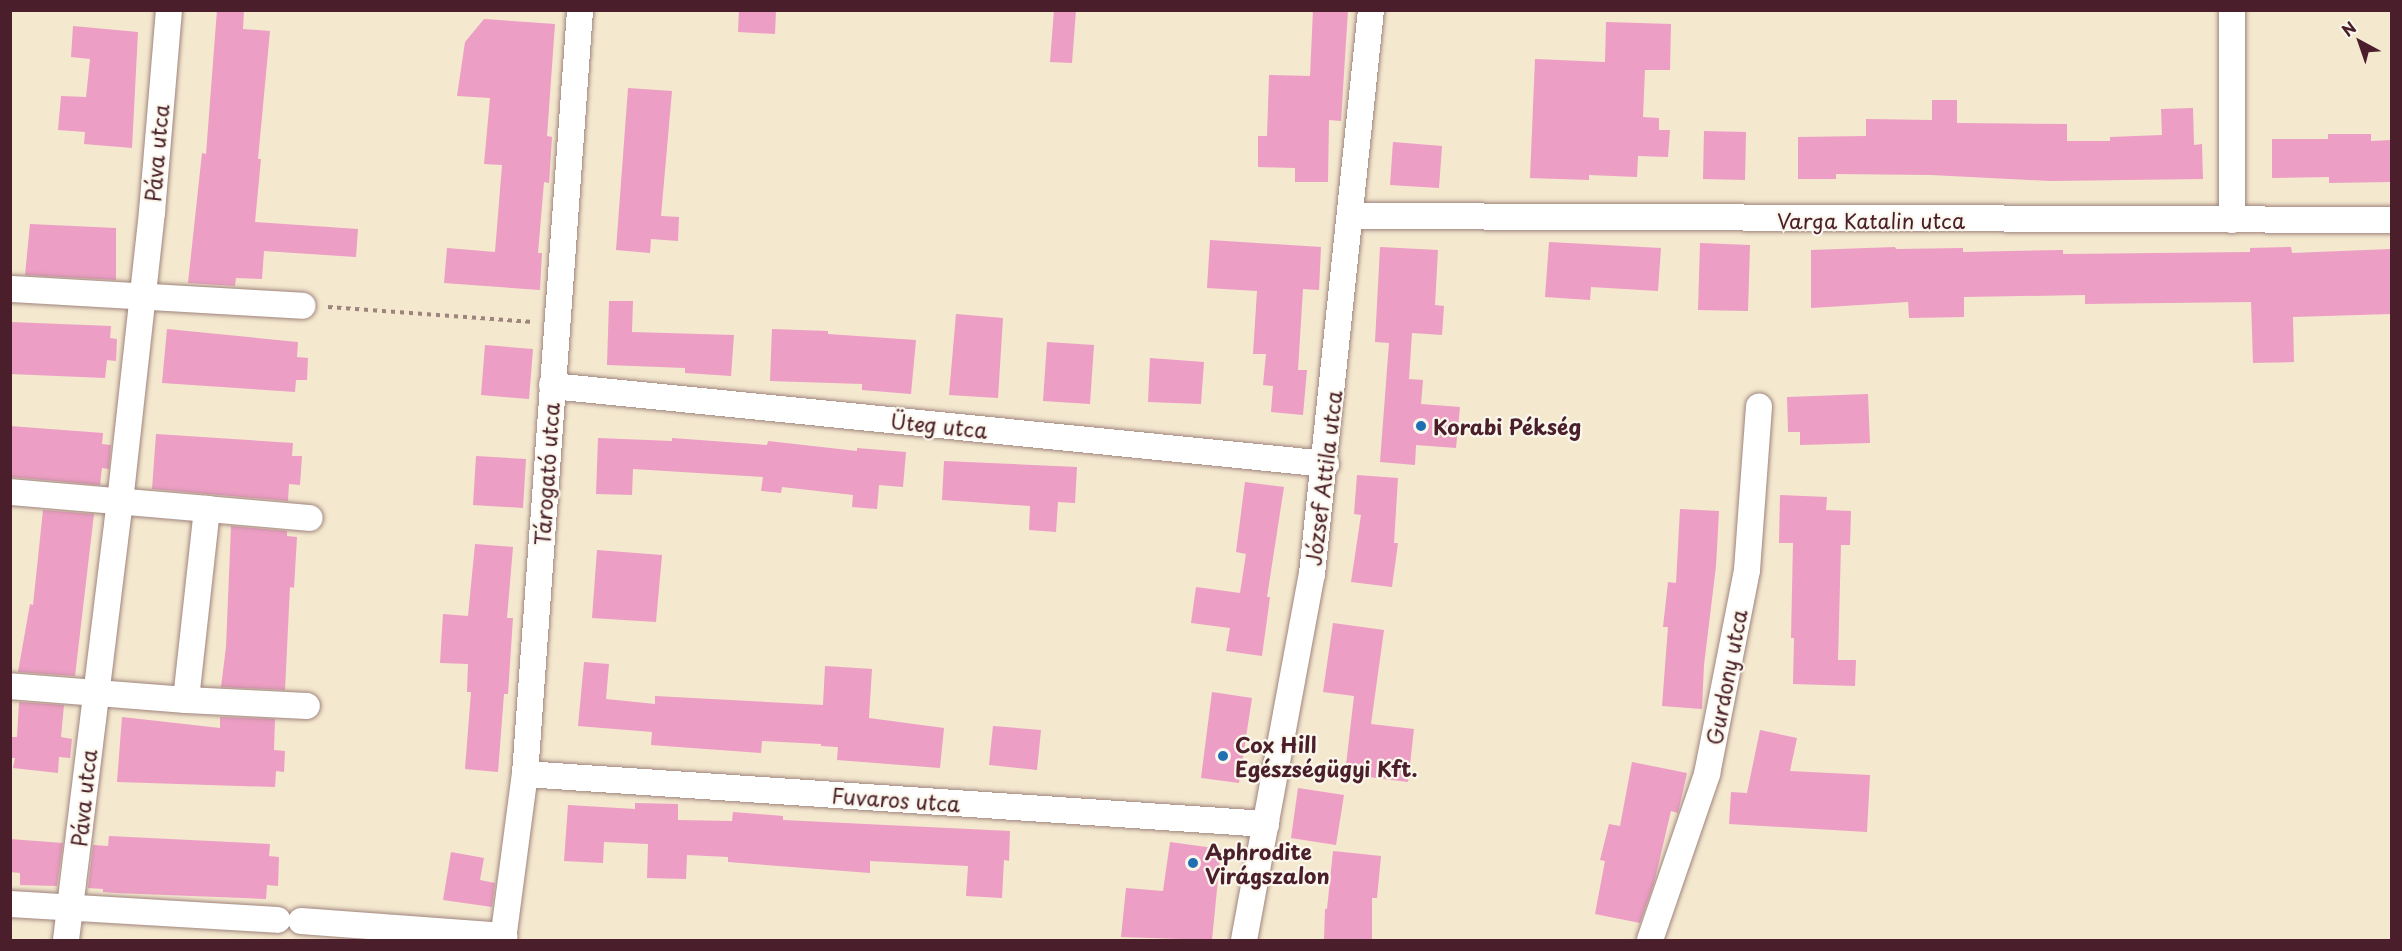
<!DOCTYPE html>
<meta charset="utf-8">
<style>
body{margin:0}
#map{position:relative;width:2402px;height:951px;overflow:hidden;background:#f4e8cf;font-family:"Playpen Sans",sans-serif}
div>[style]{position:absolute}
.building>*{inset:0;background:#ec9ec4}
.path>*{height:4px;margin-top:-2px;transform-origin:0;background:repeating-linear-gradient(90deg,#9f847d 0 4.5px,transparent 0 9px)}
.roads{filter:drop-shadow(0 0 2px #9f847d) drop-shadow(0 0 2px #9f847d)}
.minor>*{height:26px;margin:-13px;padding:0 13px;transform-origin:13px;border-radius:13px;background:#fff}
.dots>*{width:16px;height:16px;translate:-50% -50%;box-sizing:border-box;border:3px solid #fbf7ec;border-radius:50%}
span{translate:-50% -50%;white-space:nowrap;text-align:center;line-height:1.15;-webkit-text-stroke:4.5px #fbf7ec;paint-order:stroke}
.street-label{font-size:21px;color:#4a1f2b}
.poi-label{font-size:21px;color:#4a1f2b;font-weight:700}
.left{translate:0 -50%;text-align:left}
.frame{position:absolute;inset:0;border:12px solid #4a1f2b;pointer-events:none}
.north{position:absolute;left:2330px;top:12px;width:60px;height:60px;-webkit-text-stroke:4px #fbf7ec;paint-order:stroke;rotate:320deg;font-size:16px;font-weight:700;line-height:24px;text-align:center;color:#4a1f2b}
.north::after{content:'';display:block;margin:auto;width:21px;height:27px;background:#4a1f2b;clip-path:polygon(50% 0,100% 100%,50% 72%,0 100%)}
</style>
<div id="map">
<div class="building">
<div style="clip-path:polygon(217px 10px,244px 10px,243px 29px,270px 31px,258px 159px,261px 159px,255px 222px,358px 229px,356px 257px,264px 251px,262px 279px,236px 278px,235px 286px,188px 283px,202px 153px,206px 154px)"></div>
<div style="clip-path:polygon(739px 10px,776px 10px,775px 34px,738px 32px)"></div>
<div style="clip-path:polygon(1054px 10px,1076px 10px,1072px 63px,1050px 62px)"></div>
<div style="clip-path:polygon(1313px 10px,1348px 10px,1341px 121px,1329px 120px,1328px 182px,1295px 182px,1295px 168px,1258px 167px,1258px 136px,1267px 136px,1269px 75px,1310px 76px)"></div>
<div style="clip-path:polygon(484px 19px,555px 24px,547px 136px,552px 137px,549px 183px,544px 182px,538px 253px,542px 253px,540px 290px,444px 283px,447px 248px,495px 252px,502px 165px,484px 164px,490px 98px,457px 96px,465px 42px)"></div>
<div style="clip-path:polygon(1606px 22px,1671px 24px,1670px 70px,1645px 70px,1643px 117px,1659px 118px,1659px 130px,1670px 130px,1668px 157px,1638px 156px,1637px 177px,1589px 175px,1589px 180px,1530px 178px,1535px 59px,1605px 62px)"></div>
<div style="clip-path:polygon(73px 26px,138px 32px,132px 148px,84px 144px,85px 132px,58px 130px,61px 96px,86px 97px,90px 59px,71px 57px)"></div>
<div style="clip-path:polygon(628px 88px,672px 91px,661px 216px,679px 217px,678px 241px,651px 239px,650px 253px,616px 250px)"></div>
<div style="clip-path:polygon(1932px 100px,1957px 100px,1957px 123px,2067px 124px,2067px 141px,2110px 141px,2110px 137px,2162px 135px,2161px 109px,2193px 108px,2194px 145px,2202px 144px,2203px 179px,2050px 181px,1931px 175px,1836px 174px,1836px 179px,1798px 179px,1798px 137px,1866px 136px,1866px 119px,1932px 120px)"></div>
<div style="clip-path:polygon(1704px 131px,1746px 132px,1745px 180px,1703px 179px)"></div>
<div style="clip-path:polygon(2328px 134px,2371px 134px,2371px 141px,2391px 140px,2391px 182px,2329px 183px,2329px 177px,2272px 178px,2272px 139px,2328px 139px)"></div>
<div style="clip-path:polygon(1393px 142px,1442px 146px,1439px 188px,1390px 185px)"></div>
<div style="clip-path:polygon(30px 224px,116px 228px,116px 280px,25px 275px)"></div>
<div style="clip-path:polygon(1210px 240px,1321px 247px,1319px 290px,1303px 289px,1298px 370px,1307px 370px,1303px 415px,1271px 412px,1273px 386px,1263px 385px,1266px 354px,1253px 354px,1257px 291px,1207px 288px)"></div>
<div style="clip-path:polygon(1549px 242px,1661px 248px,1658px 291px,1591px 287px,1590px 300px,1545px 297px)"></div>
<div style="clip-path:polygon(1700px 243px,1750px 245px,1748px 311px,1698px 310px)"></div>
<div style="clip-path:polygon(1380px 247px,1438px 250px,1435px 305px,1444px 306px,1442px 335px,1412px 333px,1409px 379px,1423px 380px,1421px 404px,1460px 407px,1456px 448px,1416px 445px,1415px 465px,1380px 462px,1389px 343px,1375px 342px)"></div>
<div style="clip-path:polygon(1895px 247px,1896px 249px,1963px 248px,1963px 252px,2063px 250px,2063px 254px,2250px 252px,2250px 248px,2291px 247px,2292px 253px,2391px 249px,2391px 314px,2293px 317px,2294px 362px,2253px 363px,2251px 302px,2085px 304px,2085px 295px,1964px 297px,1964px 317px,1909px 318px,1908px 302px,1811px 308px,1811px 250px)"></div>
<div style="clip-path:polygon(609px 301px,633px 301px,632px 332px,734px 335px,731px 376px,685px 373px,685px 368px,607px 365px)"></div>
<div style="clip-path:polygon(956px 314px,1003px 318px,998px 398px,949px 395px)"></div>
<div style="clip-path:polygon(10px 322px,111px 326px,110px 338px,117px 339px,116px 361px,107px 360px,105px 378px,10px 374px)"></div>
<div style="clip-path:polygon(167px 329px,298px 342px,297px 357px,308px 358px,307px 380px,296px 380px,295px 392px,162px 383px)"></div>
<div style="clip-path:polygon(772px 329px,828px 331px,828px 334px,916px 340px,911px 394px,862px 390px,862px 384px,770px 381px)"></div>
<div style="clip-path:polygon(1047px 342px,1094px 345px,1090px 404px,1043px 401px)"></div>
<div style="clip-path:polygon(485px 345px,533px 349px,529px 399px,481px 395px)"></div>
<div style="clip-path:polygon(1150px 358px,1204px 362px,1201px 404px,1148px 402px)"></div>
<div style="clip-path:polygon(1868px 394px,1870px 443px,1800px 445px,1800px 432px,1788px 432px,1787px 397px)"></div>
<div style="clip-path:polygon(10px 426px,103px 433px,102px 444px,111px 445px,109px 469px,102px 468px,100px 485px,10px 477px)"></div>
<div style="clip-path:polygon(156px 434px,293px 443px,292px 456px,302px 456px,300px 485px,289px 484px,288px 501px,152px 489px)"></div>
<div style="clip-path:polygon(598px 438px,672px 441px,672px 438px,767px 445px,768px 441px,857px 451px,857px 448px,906px 452px,903px 487px,879px 485px,877px 509px,852px 507px,853px 495px,782px 487px,781px 493px,761px 491px,763px 477px,633px 469px,632px 495px,596px 494px)"></div>
<div style="clip-path:polygon(476px 456px,526px 459px,523px 508px,473px 505px)"></div>
<div style="clip-path:polygon(944px 461px,1077px 467px,1075px 503px,1058px 502px,1056px 532px,1029px 530px,1030px 506px,942px 500px)"></div>
<div style="clip-path:polygon(1357px 475px,1398px 478px,1394px 543px,1398px 543px,1392px 587px,1351px 582px,1361px 515px,1354px 514px)"></div>
<div style="clip-path:polygon(1245px 482px,1284px 487px,1267px 597px,1270px 597px,1262px 656px,1226px 651px,1230px 628px,1191px 623px,1196px 587px,1240px 593px,1246px 554px,1236px 552px)"></div>
<div style="clip-path:polygon(1780px 495px,1827px 497px,1826px 510px,1851px 511px,1850px 545px,1841px 545px,1838px 660px,1856px 660px,1855px 686px,1793px 684px,1794px 638px,1791px 638px,1793px 543px,1779px 543px)"></div>
<div style="clip-path:polygon(1680px 509px,1719px 511px,1716px 566px,1704px 665px,1702px 709px,1662px 706px,1668px 627px,1663px 627px,1668px 582px,1676px 583px)"></div>
<div style="clip-path:polygon(43px 510px,94px 514px,75px 676px,18px 672px,30px 604px,33px 605px)"></div>
<div style="clip-path:polygon(231px 526px,287px 531px,287px 536px,297px 537px,294px 588px,290px 587px,285px 690px,221px 687px,226px 647px)"></div>
<div style="clip-path:polygon(475px 544px,513px 547px,507px 618px,513px 618px,508px 694px,504px 694px,498px 772px,465px 769px,471px 692px,467px 692px,468px 664px,440px 663px,443px 614px,468px 616px)"></div>
<div style="clip-path:polygon(597px 550px,662px 555px,656px 622px,592px 618px)"></div>
<div style="clip-path:polygon(1333px 623px,1384px 630px,1371px 724px,1414px 729px,1408px 782px,1345px 774px,1354px 696px,1323px 692px)"></div>
<div style="clip-path:polygon(584px 662px,609px 664px,606px 699px,655px 704px,655px 696px,823px 705px,825px 666px,872px 669px,869px 718px,944px 728px,940px 768px,837px 760px,838px 747px,821px 746px,821px 744px,762px 741px,761px 753px,651px 745px,652px 732px,578px 726px)"></div>
<div style="clip-path:polygon(1212px 692px,1252px 698px,1239px 783px,1201px 778px)"></div>
<div style="clip-path:polygon(19px 702px,64px 705px,61px 737px,72px 739px,70px 758px,59px 757px,58px 773px,13px 768px,15px 758px,10px 758px,10px 737px,17px 737px)"></div>
<div style="clip-path:polygon(122px 717px,220px 728px,220px 717px,275px 719px,274px 750px,285px 751px,284px 772px,276px 771px,275px 787px,117px 782px)"></div>
<div style="clip-path:polygon(993px 726px,1041px 730px,1037px 770px,989px 765px)"></div>
<div style="clip-path:polygon(1760px 730px,1797px 738px,1790px 771px,1870px 775px,1867px 832px,1729px 824px,1731px 792px,1747px 793px)"></div>
<div style="clip-path:polygon(1632px 762px,1687px 773px,1678px 813px,1671px 811px,1654px 883px,1640px 923px,1595px 914px,1605px 861px,1600px 860px,1609px 824px,1620px 826px)"></div>
<div style="clip-path:polygon(1298px 788px,1344px 795px,1336px 845px,1291px 838px)"></div>
<div style="clip-path:polygon(635px 803px,678px 804px,678px 820px,732px 821px,733px 812px,783px 816px,783px 820px,1010px 831px,1009px 861px,1004px 860px,1002px 898px,966px 896px,968px 866px,870px 861px,870px 873px,728px 862px,728px 857px,687px 855px,686px 879px,647px 878px,648px 844px,604px 842px,603px 863px,564px 861px,568px 805px,635px 809px)"></div>
<div style="clip-path:polygon(109px 836px,270px 844px,269px 856px,279px 857px,278px 886px,267px 885px,266px 899px,116px 893px,103px 892px,103px 889px,88px 888px,93px 845px,108px 846px)"></div>
<div style="clip-path:polygon(10px 839px,63px 843px,57px 886px,20px 885px,20px 873px,10px 872px)"></div>
<div style="clip-path:polygon(1170px 842px,1221px 849px,1212px 940px,1121px 937px,1126px 888px,1163px 891px)"></div>
<div style="clip-path:polygon(1333px 851px,1381px 856px,1377px 898px,1372px 898px,1372px 940px,1324px 940px,1325px 909px,1327px 909px)"></div>
<div style="clip-path:polygon(451px 852px,484px 858px,480px 880px,495px 883px,492px 907px,443px 900px)"></div>
</div>
<div class="path">
<div style="left:328px;top:307px;width:206px;rotate:4.2deg"></div>
</div>
<div class="roads">
<div class="minor">
<div style="left:2232px;top:10px;width:210px;rotate:90deg"></div>
<div style="left:1351px;top:216px;width:1041px;rotate:0.22deg"></div>
<div style="left:12px;top:289px;width:291px;rotate:3.3deg"></div>
<div style="left:552px;top:386px;width:778px;rotate:5.75deg"></div>
<div style="left:10px;top:492px;width:198px;rotate:4.9deg"></div>
<div style="left:207px;top:509px;width:192px;rotate:96.3deg"></div>
<div style="left:186px;top:700px;width:177px;rotate:-175.5deg"></div>
<div style="left:207px;top:509px;width:103px;rotate:5deg"></div>
<div style="left:186px;top:700px;width:121px;rotate:2.8deg"></div>
<div style="left:525px;top:774px;width:743px;rotate:3.86deg"></div>
<div style="left:10px;top:904px;width:268px;rotate:3.4deg"></div>
<div style="left:301px;top:921px;width:204px;rotate:4.2deg"></div>
<div style="left:66px;top:940px;width:441px;rotate:-83deg"></div>
<div style="left:120px;top:502px;width:292px;rotate:-83.7deg"></div>
<div style="left:152px;top:212px;width:203px;rotate:-85.2deg"></div>
<div style="left:503px;top:940px;width:167px;rotate:-82.5deg"></div>
<div style="left:525px;top:774px;width:766px;rotate:-85.88deg"></div>
<div style="left:1244px;top:940px;width:372px;rotate:-79.5deg"></div>
<div style="left:1312px;top:574px;width:567px;rotate:-84.03deg"></div>
<div style="left:1650px;top:940px;width:176px;rotate:-71deg"></div>
<div style="left:1707px;top:774px;width:208px;rotate:-78.9deg"></div>
<div style="left:1747px;top:570px;width:164px;rotate:-85.8deg"></div>
</div>
</div>
<div class="dots">
<div style="left:1421px;top:426px;background:#1f6fb2"></div>
<div style="left:1223px;top:756px;background:#1f6fb2"></div>
<div style="left:1193px;top:863px;background:#1f6fb2"></div>
</div>
<div class="street-label">
<span style="left:156px;top:153px;rotate:-85deg">Páva utca</span>
<span style="left:1871px;top:220px">Varga Katalin utca</span>
<span style="left:939px;top:425px;rotate:6deg">Üteg utca</span>
<span style="left:546px;top:474px;rotate:-86deg">Tárogató utca</span>
<span style="left:1323px;top:478px;rotate:-83deg">József Attila utca</span>
<span style="left:1726px;top:677px;rotate:-79deg">Gurdony utca</span>
<span style="left:83px;top:798px;rotate:-84deg">Páva utca</span>
<span style="left:896px;top:799px;rotate:4deg">Fuvaros utca</span>
</div>
<div class="poi-label">
<span class="left" style="left:1433px;top:426px">Korabi Pékség</span>
<span class="left" style="left:1235px;top:756px">Cox Hill<br>Egészségügyi Kft.</span>
<span class="left" style="left:1205px;top:863px">Aphrodite<br>Virágszalon</span>
</div>
<div class="frame"></div>
<div class="north">N</div>
</div>
